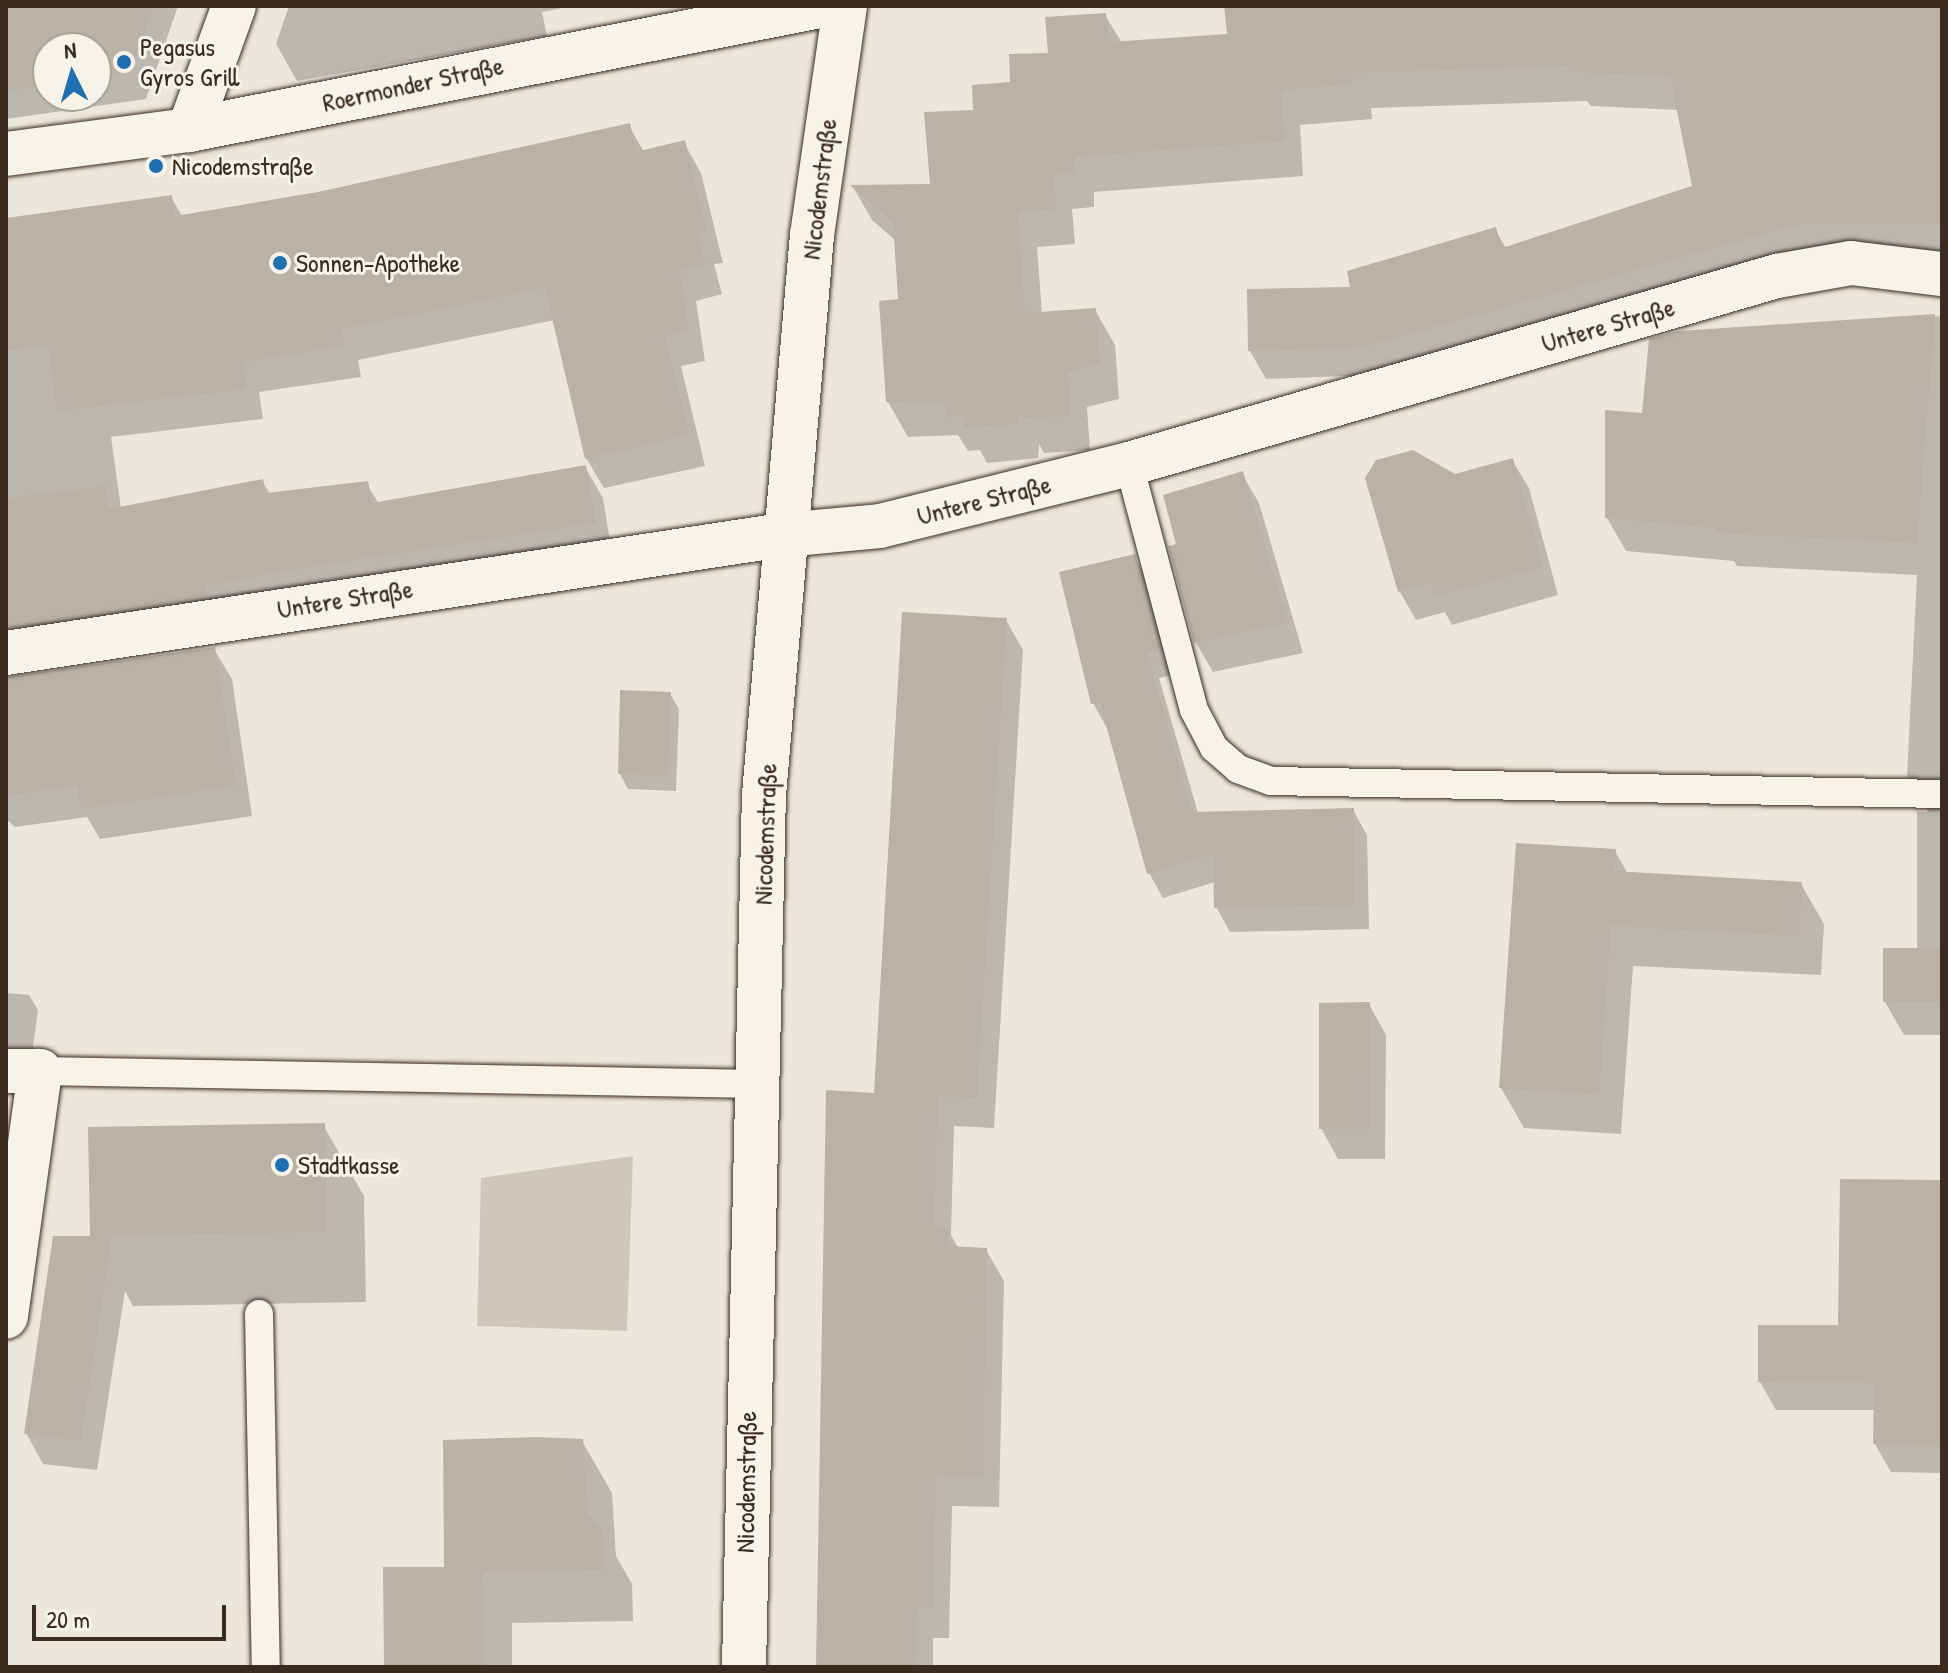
<!DOCTYPE html>
<meta charset="utf-8">
<style>
body{margin:0}
#map{position:relative;width:1948px;height:1673px;overflow:hidden;background:#ece7dc;font-family:"Patrick Hand",sans-serif}
div>[style]{position:absolute}
.green>*{inset:0;background:#cec8bc}
.shadow>*{inset:0;background:#0003}
.building>*{inset:0;background:#bab2a7}
.roads{filter:drop-shadow(0 0 2px #3b2a1e) drop-shadow(0 0 2px #3b2a1e)}
.service>*{height:28px;margin:-14px;padding:0 14px;transform-origin:14px;border-radius:14px;background:#f7f3e8}
.minor>*{height:44px;margin:-22px;padding:0 22px;transform-origin:22px;border-radius:22px;background:#f7f3e8}
.secondary>*{height:44px;margin:-22px;padding:0 22px;transform-origin:22px;border-radius:22px;background:#f7f3e8}
.dots>*{width:22px;height:22px;translate:-50% -50%;box-sizing:border-box;border:4px solid #f7f3e8;border-radius:50%}
span{translate:-50% -50%;white-space:nowrap;text-align:center;line-height:1.15;-webkit-text-stroke:6px #f7f3e8;paint-order:stroke}
.poi-label{font-size:26px;color:#3b2a1e}
.left{translate:0 -50%;text-align:left}
.street-label{font-size:26px;color:#3b2a1e}
.frame{position:absolute;inset:0;border:8px solid #3b2a1e;pointer-events:none}
.north{position:absolute;left:32px;top:32px;width:80px;height:80px;box-sizing:border-box;background:#f7f3e8;border:2px solid #aca397;border-radius:50%;rotate:355deg;font-size:22px;font-weight:700;line-height:32px;text-align:center;color:#3b2a1e}
.north::after{content:'';display:block;margin:auto;width:28px;height:36px;background:#1f6fb2;clip-path:polygon(50% 0,100% 100%,50% 72%,0 100%)}
.scale{position:absolute;left:32px;top:1605px;width:194px;height:36px;box-sizing:border-box;border:4px solid #3b2a1e;border-top:0;padding-left:10px;font-size:24px;line-height:28px;white-space:nowrap;color:#3b2a1e;-webkit-text-stroke:6px #f7f3e8;paint-order:stroke}
</style>
<div id="map">
<div class="green">
<div style="clip-path:polygon(633px 1156px,627px 1331px,477px 1326px,481px 1178px)"></div>
</div>
<div class="shadow">
<div style="clip-path:polygon(evenodd,6px 6px,178px 6px,146px 99px,6px 119px,6px 6px,48px 48px,96px 48px,96px 96px,48px 96px,48px 48px)"></div>
<div style="clip-path:polygon(289px 6px,573px 6px,542px 12px,547px 36px,297px 81px,276px 44px)"></div>
<div style="clip-path:polygon(1226px 6px,1942px 6px,1942px 252px,1816px 252px,1378px 375px,1266px 379px,1250px 351px,1352px 289px,1495px 230px,1506px 248px,1695px 188px,1679px 110px,1591px 106px,1587px 101px,1371px 108px,1372px 119px,1300px 125px,1303px 176px,1094px 192px,1094px 207px,1072px 209px,1075px 244px,1037px 247px,1042px 314px,1095px 310px,1115px 345px,1119px 399px,1087px 407px,1090px 450px,1044px 453px,1039px 444px,1038px 458px,987px 463px,980px 450px,968px 451px,958px 435px,908px 437px,888px 402px,900px 301px,896px 241px,872px 220px,853px 187px,933px 186px,975px 112px,1105px 15px,1122px 43px,1229px 36px)"></div>
<div style="clip-path:polygon(629px 126px,644px 152px,684px 143px,701px 173px,723px 263px,714px 264px,722px 294px,696px 301px,705px 361px,681px 366px,705px 466px,604px 488px,586px 458px,555px 320px,358px 360px,361px 377px,259px 392px,263px 419px,111px 437px,121px 508px,262px 481px,270px 494px,366px 483px,379px 504px,585px 467px,603px 498px,612px 553px,6px 669px,6px 233px,171px 197px,182px 216px,319px 194px)"></div>
<div style="clip-path:polygon(1942px 316px,1942px 1035px,1904px 1035px,1885px 1002px,1917px 950px,1917px 812px,1928px 812px,1907px 776px,1917px 575px,1737px 566px,1734px 561px,1626px 551px,1607px 518px,1679px 333px)"></div>
<div style="clip-path:polygon(1512px 460px,1529px 488px,1558px 595px,1452px 625px,1445px 612px,1416px 620px,1400px 592px,1367px 478px,1455px 476px)"></div>
<div style="clip-path:polygon(1242px 474px,1259px 503px,1303px 653px,1213px 672px,1196px 643px,1171px 547px,1179px 545px)"></div>
<div style="clip-path:polygon(1134px 556px,1148px 581px,1173px 675px,1159px 678px,1198px 813px,1353px 810px,1367px 835px,1369px 929px,1230px 932px,1216px 907px,1215px 882px,1163px 898px,1149px 873px,1107px 728px,1093px 703px)"></div>
<div style="clip-path:polygon(1006px 620px,1023px 650px,994px 1128px,954px 1126px,951px 1235px,959px 1249px,986px 1250px,1004px 1281px,999px 1507px,952px 1506px,949px 1638px,933px 1638px,933px 1667px,818px 1667px,876px 1095px)"></div>
<div style="clip-path:polygon(214px 649px,232px 679px,252px 816px,100px 839px,87px 817px,15px 827px,6px 819px,6px 679px)"></div>
<div style="clip-path:polygon(670px 694px,679px 709px,676px 791px,628px 789px,620px 774px)"></div>
<div style="clip-path:polygon(1615px 851px,1628px 874px,1801px 884px,1824px 924px,1821px 975px,1633px 966px,1621px 1134px,1524px 1128px,1501px 1088px)"></div>
<div style="clip-path:polygon(6px 993px,29px 995px,38px 1010px,31px 1061px,6px 1065px)"></div>
<div style="clip-path:polygon(1369px 1004px,1386px 1035px,1385px 1159px,1338px 1159px,1321px 1128px)"></div>
<div style="clip-path:polygon(323px 1125px,364px 1196px,366px 1302px,133px 1306px,125px 1291px,97px 1470px,43px 1464px,26px 1433px,92px 1235px)"></div>
<div style="clip-path:polygon(1942px 1182px,1942px 1473px,1891px 1472px,1875px 1444px,1875px 1410px,1776px 1410px,1760px 1382px,1840px 1327px)"></div>
<div style="clip-path:polygon(582px 1441px,612px 1493px,616px 1556px,632px 1584px,633px 1621px,512px 1623px,512px 1667px,386px 1667px,446px 1569px)"></div>
</div>
<div class="building">
<div style="clip-path:polygon(6px 6px,154px 6px,131px 72px,96px 77px,96px 48px,48px 48px,48px 84px,6px 91px)"></div>
<div style="clip-path:polygon(1224px 6px,1942px 6px,1942px 224px,1800px 224px,1361px 348px,1248px 351px,1247px 289px,1350px 287px,1347px 271px,1496px 227px,1502px 248px,1692px 186px,1670px 76px,1568px 72px,1569px 66px,1352px 73px,1353px 84px,1281px 90px,1285px 141px,1075px 157px,1075px 173px,1054px 174px,1056px 209px,1018px 212px,1025px 313px,1096px 308px,1100px 364px,1068px 372px,1071px 416px,1022px 418px,1020px 409px,1019px 424px,965px 428px,964px 415px,945px 417px,945px 401px,886px 402px,879px 301px,898px 299px,893px 223px,850px 185px,930px 184px,924px 112px,973px 110px,972px 85px,1010px 82px,1009px 54px,1048px 53px,1045px 17px,1106px 13px,1109px 42px,1227px 34px)"></div>
<div style="clip-path:polygon(630px 123px,636px 152px,685px 140px,707px 232px,698px 234px,706px 264px,680px 270px,689px 330px,665px 336px,689px 435px,585px 459px,545px 288px,342px 329px,345px 346px,243px 362px,247px 389px,57px 411px,48px 345px,6px 351px,6px 218px,172px 195px,175px 216px,318px 192px)"></div>
<div style="clip-path:polygon(1935px 314px,1917px 543px,1716px 533px,1716px 528px,1605px 518px,1605px 410px,1642px 413px,1649px 339px,1679px 331px)"></div>
<div style="clip-path:polygon(1413px 450px,1455px 474px,1513px 458px,1543px 567px,1434px 597px,1431px 583px,1398px 592px,1365px 478px,1376px 460px)"></div>
<div style="clip-path:polygon(586px 465px,596px 523px,279px 572px,206px 586px,208px 597px,6px 628px,6px 498px,106px 486px,109px 509px,263px 479px,266px 493px,368px 481px,372px 503px)"></div>
<div style="clip-path:polygon(1243px 471px,1288px 623px,1194px 643px,1168px 546px,1176px 544px,1163px 495px)"></div>
<div style="clip-path:polygon(1135px 554px,1161px 650px,1147px 653px,1192px 812px,1354px 808px,1355px 905px,1214px 908px,1213px 854px,1147px 874px,1100px 703px,1091px 704px,1059px 572px)"></div>
<div style="clip-path:polygon(902px 612px,1007px 618px,977px 1098px,938px 1096px,934px 1227px,949px 1227px,948px 1246px,987px 1248px,983px 1477px,936px 1476px,933px 1608px,917px 1608px,916px 1667px,816px 1667px,826px 1090px,874px 1093px)"></div>
<div style="clip-path:polygon(215px 647px,236px 786px,81px 809px,77px 786px,6px 796px,6px 677px)"></div>
<div style="clip-path:polygon(620px 690px,671px 692px,668px 776px,618px 774px)"></div>
<div style="clip-path:polygon(1516px 843px,1616px 849px,1614px 871px,1802px 882px,1799px 936px,1611px 926px,1599px 1095px,1499px 1088px)"></div>
<div style="clip-path:polygon(1883px 948px,1942px 948px,1942px 1002px,1883px 1002px)"></div>
<div style="clip-path:polygon(1370px 1002px,1369px 1129px,1319px 1129px,1319px 1003px)"></div>
<div style="clip-path:polygon(325px 1123px,327px 1232px,90px 1236px,88px 1127px)"></div>
<div style="clip-path:polygon(1840px 1179px,1942px 1180px,1942px 1446px,1873px 1444px,1874px 1383px,1758px 1382px,1758px 1325px,1838px 1325px)"></div>
<div style="clip-path:polygon(53px 1236px,112px 1236px,81px 1441px,24px 1434px)"></div>
<div style="clip-path:polygon(537px 1437px,583px 1439px,588px 1514px,603px 1530px,604px 1570px,483px 1572px,484px 1667px,384px 1667px,383px 1567px,444px 1567px,443px 1440px)"></div>
</div>
<div class="roads">
<div class="service">
<div style="left:1129px;top:464px;width:254px;rotate:75.2deg"></div>
<div style="left:1194px;top:710px;width:43px;rotate:62.2deg"></div>
<div style="left:1214px;top:748px;width:32px;rotate:41deg"></div>
<div style="left:1238px;top:769px;width:35px;rotate:20deg"></div>
<div style="left:1271px;top:781px;width:671px;rotate:1.11deg"></div>
<div style="left:40px;top:1071px;width:718px;rotate:1.04deg"></div>
<div style="left:259px;top:1314px;width:353px;rotate:88.9deg"></div>
</div>
<div class="minor">
<div style="left:189px;top:130px;width:132px;rotate:-70.1deg"></div>
<div style="left:6px;top:653px;width:786px;rotate:-8.64deg"></div>
<div style="left:783px;top:535px;width:97px;rotate:-5.3deg"></div>
<div style="left:880px;top:526px;width:257px;rotate:-14deg"></div>
<div style="left:1129px;top:464px;width:675px;rotate:-16.18deg"></div>
<div style="left:1777px;top:276px;width:75px;rotate:-10deg"></div>
<div style="left:1851px;top:263px;width:92px;rotate:6.9deg"></div>
<div style="left:6px;top:1071px;width:34px"></div>
<div style="left:40px;top:1071px;width:248px;rotate:97.9deg"></div>
</div>
<div class="secondary">
<div style="left:6px;top:154px;width:185px;rotate:-7.5deg"></div>
<div style="left:189px;top:130px;width:643px;rotate:-11.12deg"></div>
<div style="left:744px;top:1667px;width:872px;rotate:-88.69deg"></div>
<div style="left:764px;top:795px;width:562px;rotate:-85.1deg"></div>
<div style="left:812px;top:235px;width:231px;rotate:-81.8deg"></div>
</div>
</div>
<div class="dots">
<div style="left:124px;top:62px;background:#1f6fb2"></div>
<div style="left:156px;top:166px;background:#1f6fb2"></div>
<div style="left:280px;top:263px;background:#1f6fb2"></div>
<div style="left:282px;top:1165px;background:#1f6fb2"></div>
</div>
<div class="poi-label">
<span class="left" style="left:140px;top:62px">Pegasus<br>Gyros Grill</span>
<span class="left" style="left:172px;top:166px">Nicodemstraße</span>
<span class="left" style="left:296px;top:263px">Sonnen-Apotheke</span>
<span class="left" style="left:298px;top:1165px">Stadtkasse</span>
</div>
<div class="street-label">
<span style="left:413px;top:84px;rotate:-12deg">Roermonder Straße</span>
<span style="left:819px;top:189px;rotate:-83deg">Nicodemstraße</span>
<span style="left:1608px;top:325px;rotate:-16deg">Untere Straße</span>
<span style="left:984px;top:500px;rotate:-14deg">Untere Straße</span>
<span style="left:345px;top:599px;rotate:-9deg">Untere Straße</span>
<span style="left:765px;top:834px;rotate:-88deg">Nicodemstraße</span>
<span style="left:746px;top:1482px;rotate:-89deg">Nicodemstraße</span>
</div>
<div class="frame"></div>
<div class="north">N</div>
<div class="scale">20 m</div>
</div>
